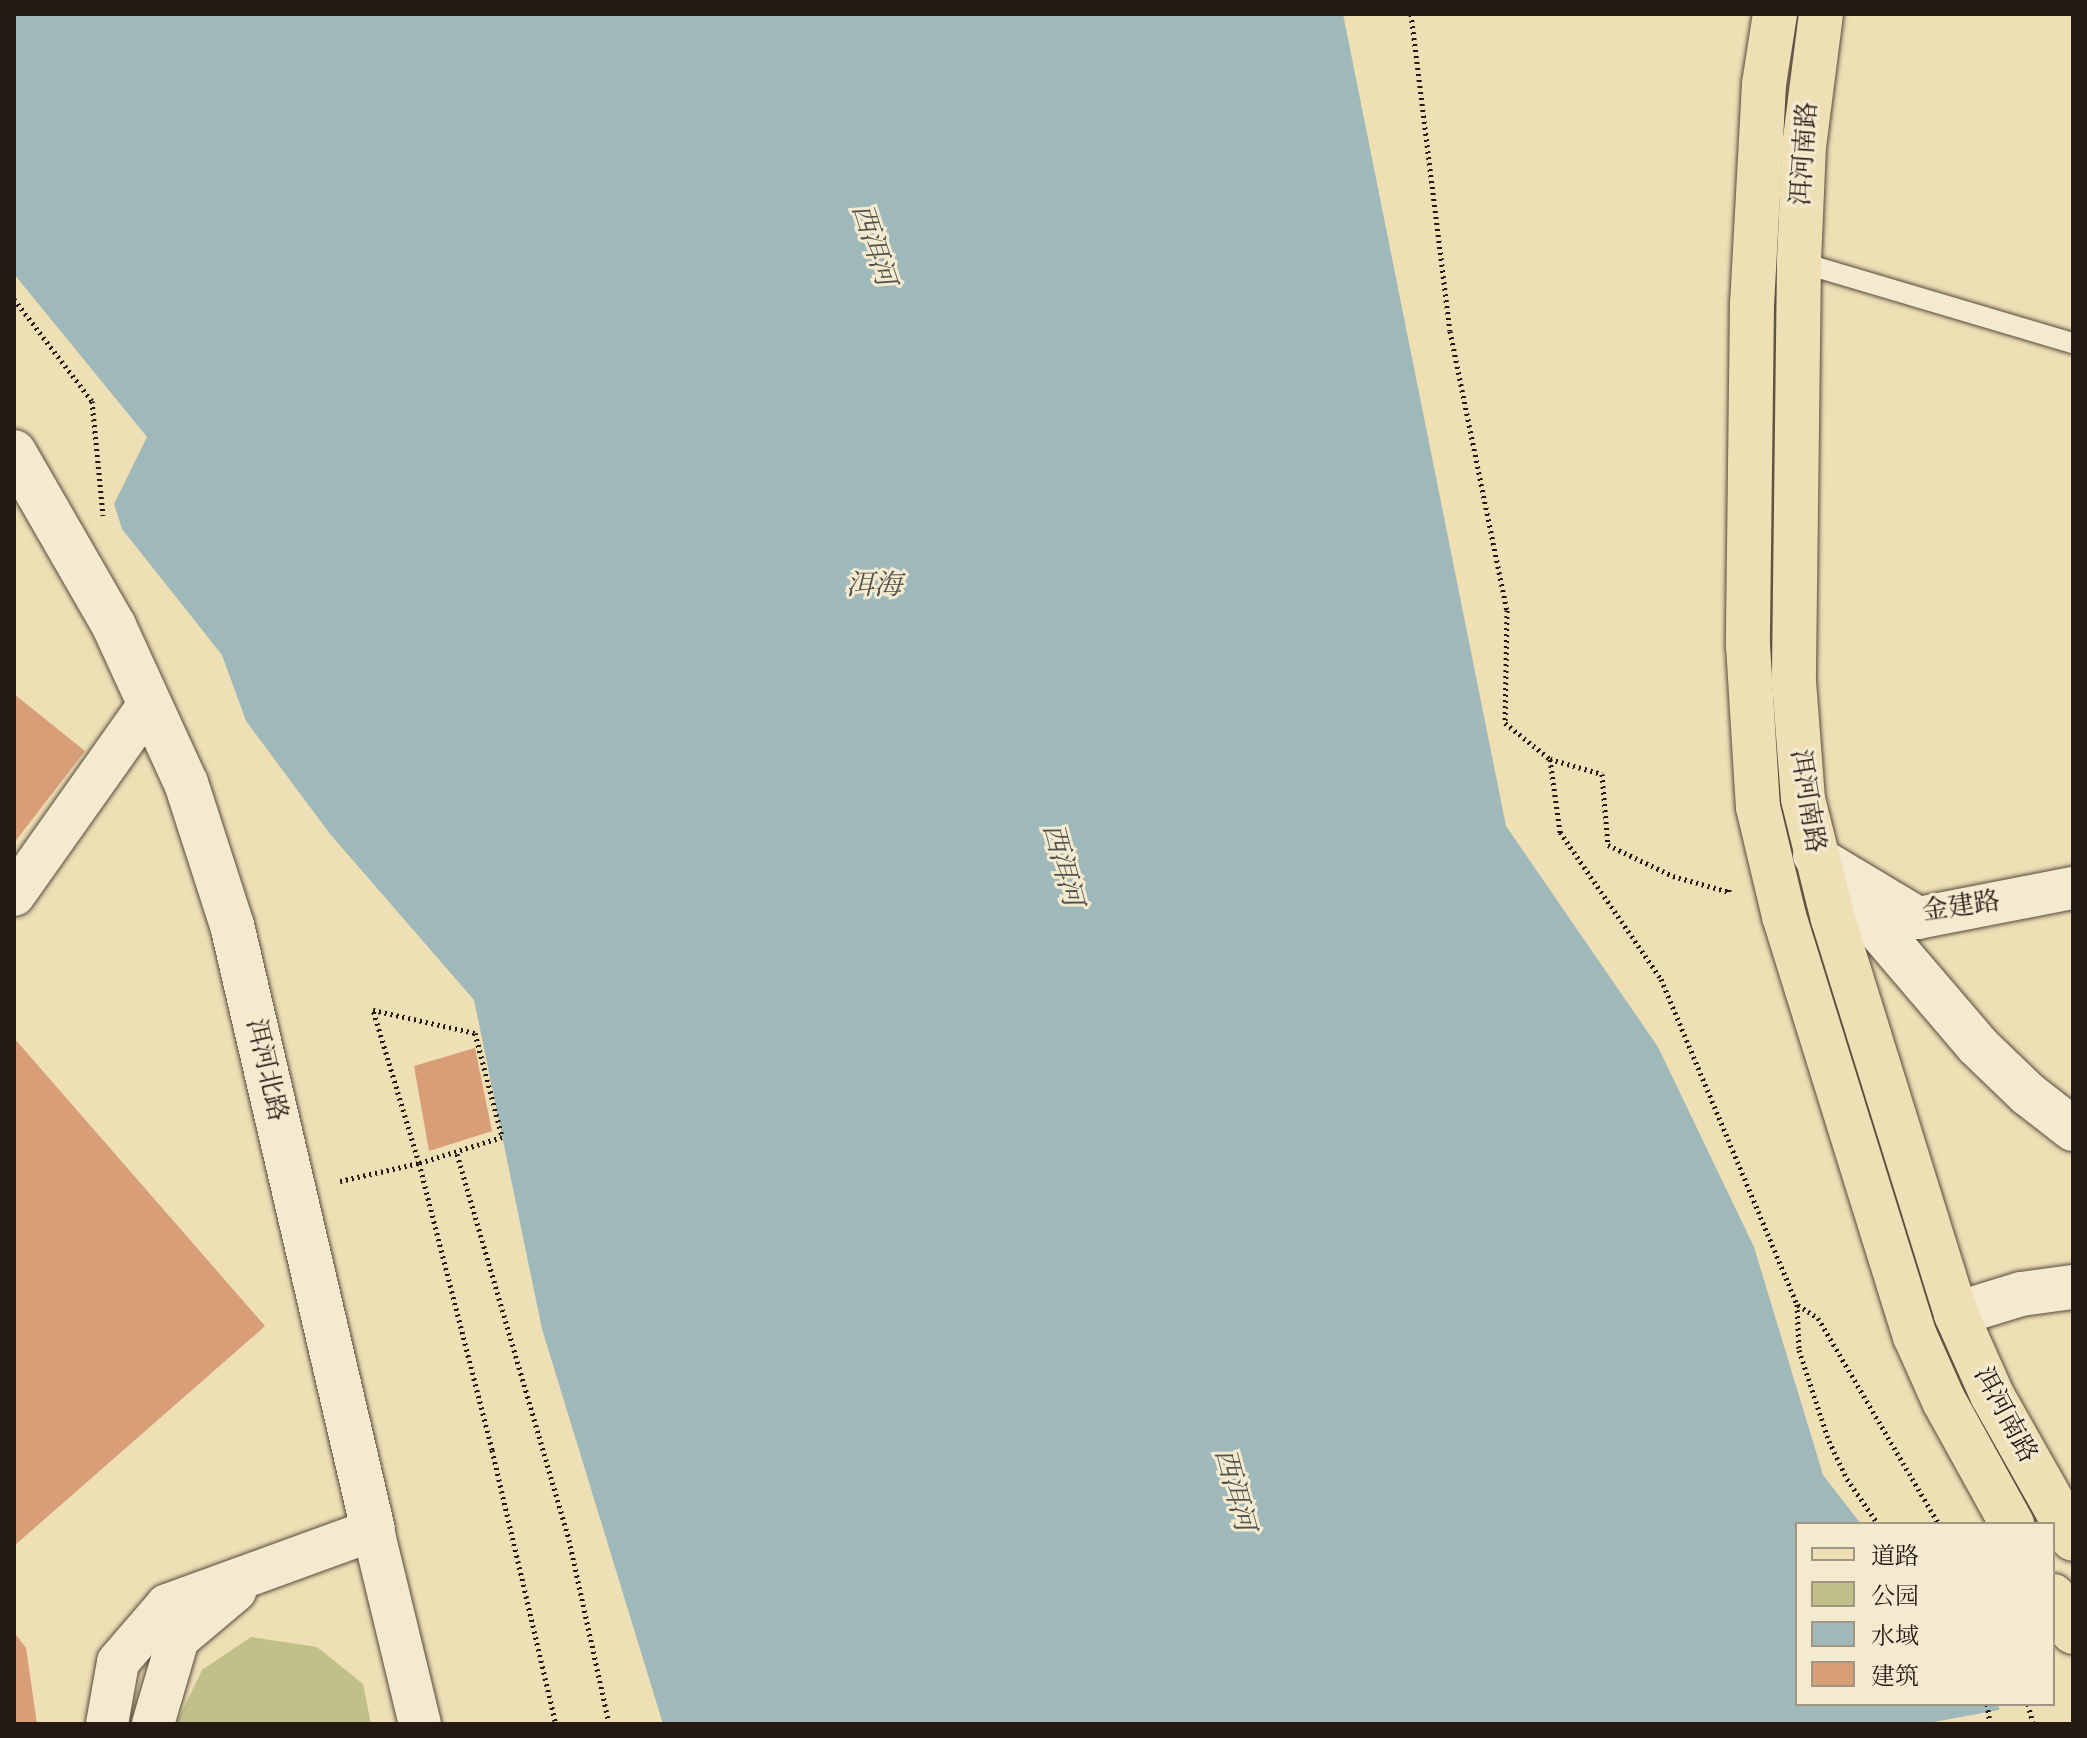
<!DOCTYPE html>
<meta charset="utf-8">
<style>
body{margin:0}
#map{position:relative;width:2087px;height:1738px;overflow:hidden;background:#eedfb5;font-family:"Libre Bodoni","Noto Serif SC",serif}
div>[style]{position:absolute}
.green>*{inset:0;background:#c0c088}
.water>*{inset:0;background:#9fb9ba}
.pier>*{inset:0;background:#eedfb5}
.building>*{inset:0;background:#d89e78}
.path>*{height:5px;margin-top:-2.5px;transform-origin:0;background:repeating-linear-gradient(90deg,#241913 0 2px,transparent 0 6px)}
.roads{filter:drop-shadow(0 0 2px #564a3c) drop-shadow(0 0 2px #564a3c)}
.lane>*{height:20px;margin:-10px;padding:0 10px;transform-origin:10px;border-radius:10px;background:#f4eacf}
.street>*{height:42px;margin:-21px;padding:0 21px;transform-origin:21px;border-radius:21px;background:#f4eacf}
.secondary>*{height:44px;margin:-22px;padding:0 22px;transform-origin:22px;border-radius:22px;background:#f4eacf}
.primary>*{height:44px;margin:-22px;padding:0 22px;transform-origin:22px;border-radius:22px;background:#eedfb5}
span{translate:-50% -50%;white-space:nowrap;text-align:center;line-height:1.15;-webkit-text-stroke:6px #f4eacf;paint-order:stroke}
.street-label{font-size:26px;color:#241913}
.water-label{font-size:28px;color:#4f514d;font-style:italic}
.frame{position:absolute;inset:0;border:16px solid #241913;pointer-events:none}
.legend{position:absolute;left:1795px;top:1522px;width:260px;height:184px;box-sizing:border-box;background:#f4eacf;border:2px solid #a19684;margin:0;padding:10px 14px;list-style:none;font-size:24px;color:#241913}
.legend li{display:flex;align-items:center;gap:16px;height:40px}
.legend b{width:40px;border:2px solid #a19684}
</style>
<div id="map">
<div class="green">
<div style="clip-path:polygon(251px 1637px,317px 1647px,363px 1684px,371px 1724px,176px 1724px,202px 1670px)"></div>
</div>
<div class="water">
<div style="clip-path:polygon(14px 14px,1343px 14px,1506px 826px,1658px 1047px,1754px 1247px,1823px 1475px,1861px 1524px,1797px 1524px,1797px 1704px,1998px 1704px,2003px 1724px,663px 1724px,542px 1329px,474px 1000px,330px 834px,246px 721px,222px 655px,122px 529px,114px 504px,147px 437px,14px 274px)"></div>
</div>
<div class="pier">
<div style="clip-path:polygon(2004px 1709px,2007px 1724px,1922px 1724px,1923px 1724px)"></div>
</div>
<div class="building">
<div style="clip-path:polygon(14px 694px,85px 751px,14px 843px)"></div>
<div style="clip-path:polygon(14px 1038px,265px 1326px,14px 1546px)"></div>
<div style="clip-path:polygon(475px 1048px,492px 1131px,429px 1151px,414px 1066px)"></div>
<div style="clip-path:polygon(14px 1632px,26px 1648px,37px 1724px,14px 1724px)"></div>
</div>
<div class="path">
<div style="left:1411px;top:14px;width:319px;rotate:83deg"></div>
<div style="left:1450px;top:331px;width:285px;rotate:78.5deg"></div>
<div style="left:1507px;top:610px;width:113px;rotate:91deg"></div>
<div style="left:1505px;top:723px;width:58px;rotate:38.7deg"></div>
<div style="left:1550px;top:759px;width:74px;rotate:82.2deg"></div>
<div style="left:1560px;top:832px;width:178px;rotate:55.5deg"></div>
<div style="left:1661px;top:979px;width:352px;rotate:67.3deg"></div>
<div style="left:1797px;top:1304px;width:46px;rotate:87.5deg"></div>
<div style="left:1799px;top:1350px;width:96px;rotate:71.8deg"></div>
<div style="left:1829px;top:1441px;width:42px;rotate:64.7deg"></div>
<div style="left:1847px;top:1479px;width:55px;rotate:55.4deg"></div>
<div style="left:14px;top:299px;width:128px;rotate:52.6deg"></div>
<div style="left:92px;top:401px;width:115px;rotate:84.5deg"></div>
<div style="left:1550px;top:759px;width:54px;rotate:16.1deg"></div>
<div style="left:1602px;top:774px;width:71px;rotate:85.2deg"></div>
<div style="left:1608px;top:845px;width:72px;rotate:25.5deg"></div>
<div style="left:1673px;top:876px;width:58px;rotate:15.9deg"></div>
<div style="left:1729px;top:892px;width:3px;rotate:-90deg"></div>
<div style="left:373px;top:1010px;width:105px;rotate:12.7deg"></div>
<div style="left:475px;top:1033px;width:107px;rotate:75.4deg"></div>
<div style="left:502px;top:1137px;width:87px;rotate:162.6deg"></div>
<div style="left:419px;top:1163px;width:160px;rotate:-106.7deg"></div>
<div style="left:457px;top:1154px;width:402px;rotate:73.8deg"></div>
<div style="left:569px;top:1540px;width:188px;rotate:77.7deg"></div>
<div style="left:340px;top:1181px;width:81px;rotate:-12.8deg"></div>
<div style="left:419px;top:1163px;width:296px;rotate:75.7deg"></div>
<div style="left:492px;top:1450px;width:281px;rotate:76.9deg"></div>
<div style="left:1798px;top:1305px;width:24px;rotate:33deg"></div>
<div style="left:1818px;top:1318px;width:239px;rotate:59.6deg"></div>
<div style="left:1987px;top:1704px;width:20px;rotate:81deg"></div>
<div style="left:2028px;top:1704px;width:21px;rotate:76deg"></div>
</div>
<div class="roads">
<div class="lane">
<div style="left:1799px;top:262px;width:286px;rotate:16.5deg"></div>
</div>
<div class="street">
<div style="left:1828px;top:864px;width:105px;rotate:31deg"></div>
<div style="left:1918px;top:918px;width:158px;rotate:-11deg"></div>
<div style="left:14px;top:895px;width:235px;rotate:-54.7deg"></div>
<div style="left:107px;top:1724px;width:63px;rotate:-79.9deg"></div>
<div style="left:118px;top:1662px;width:75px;rotate:-49.3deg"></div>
<div style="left:167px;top:1605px;width:219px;rotate:-20deg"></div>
<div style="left:373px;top:1530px;width:200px;rotate:76.4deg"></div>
<div style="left:153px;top:1724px;width:89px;rotate:-73.6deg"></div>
<div style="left:178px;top:1639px;width:75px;rotate:-40.1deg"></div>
</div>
<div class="secondary">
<div style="left:14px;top:452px;width:201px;rotate:60.1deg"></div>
<div style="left:114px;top:626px;width:173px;rotate:65.4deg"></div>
<div style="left:186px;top:783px;width:149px;rotate:72.1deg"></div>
<div style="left:232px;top:925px;width:621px;rotate:76.88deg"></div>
<div style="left:1815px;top:855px;width:250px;rotate:49.5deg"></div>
<div style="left:1977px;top:1045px;width:71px;rotate:43.9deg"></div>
<div style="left:2028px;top:1094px;width:57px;rotate:37.9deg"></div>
<div style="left:1956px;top:1314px;width:68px;rotate:-17.1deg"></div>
<div style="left:2021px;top:1294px;width:52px;rotate:-7.7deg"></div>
</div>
<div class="primary">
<div style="left:1775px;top:14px;width:71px;rotate:98.9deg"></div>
<div style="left:1764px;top:84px;width:219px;rotate:93.1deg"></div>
<div style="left:1752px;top:303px;width:342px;rotate:90.7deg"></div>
<div style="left:1748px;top:645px;width:162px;rotate:86.5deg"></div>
<div style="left:1758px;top:807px;width:112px;rotate:76.6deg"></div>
<div style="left:1784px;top:916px;width:440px;rotate:72.7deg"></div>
<div style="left:1915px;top:1336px;width:71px;rotate:66deg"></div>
<div style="left:1944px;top:1401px;width:141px;rotate:61.1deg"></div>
<div style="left:1821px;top:14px;width:133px;rotate:97.3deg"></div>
<div style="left:1804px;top:146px;width:116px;rotate:92.5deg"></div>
<div style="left:1799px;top:262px;width:420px;rotate:90.7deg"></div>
<div style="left:1794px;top:682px;width:117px;rotate:85.6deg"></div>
<div style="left:1803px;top:799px;width:124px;rotate:76deg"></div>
<div style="left:1833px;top:919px;width:414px;rotate:72.7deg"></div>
<div style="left:1956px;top:1314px;width:89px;rotate:66deg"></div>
<div style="left:1992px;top:1395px;width:165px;rotate:60.6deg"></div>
<div style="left:2053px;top:1596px;width:41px;rotate:60.9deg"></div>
</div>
</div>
<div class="street-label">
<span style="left:1805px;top:154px;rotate:-86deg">洱河南路</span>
<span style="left:1807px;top:801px;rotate:81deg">洱河南路</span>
<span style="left:1961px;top:907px;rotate:-8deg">金建路</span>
<span style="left:266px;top:1070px;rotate:77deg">洱河北路</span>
<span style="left:2005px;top:1415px;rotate:62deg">洱河南路</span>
</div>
<div class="water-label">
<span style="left:873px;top:245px;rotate:72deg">西洱河</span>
<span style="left:874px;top:586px">洱海</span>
<span style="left:1062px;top:865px;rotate:75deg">西洱河</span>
<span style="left:1234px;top:1490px;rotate:75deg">西洱河</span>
</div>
<div class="frame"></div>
<ul class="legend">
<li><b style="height:10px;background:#eedfb5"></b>道路</li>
<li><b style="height:22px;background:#c0c088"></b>公园</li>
<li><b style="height:22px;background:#9fb9ba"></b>水域</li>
<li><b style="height:22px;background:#d89e78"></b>建筑</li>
</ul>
</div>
